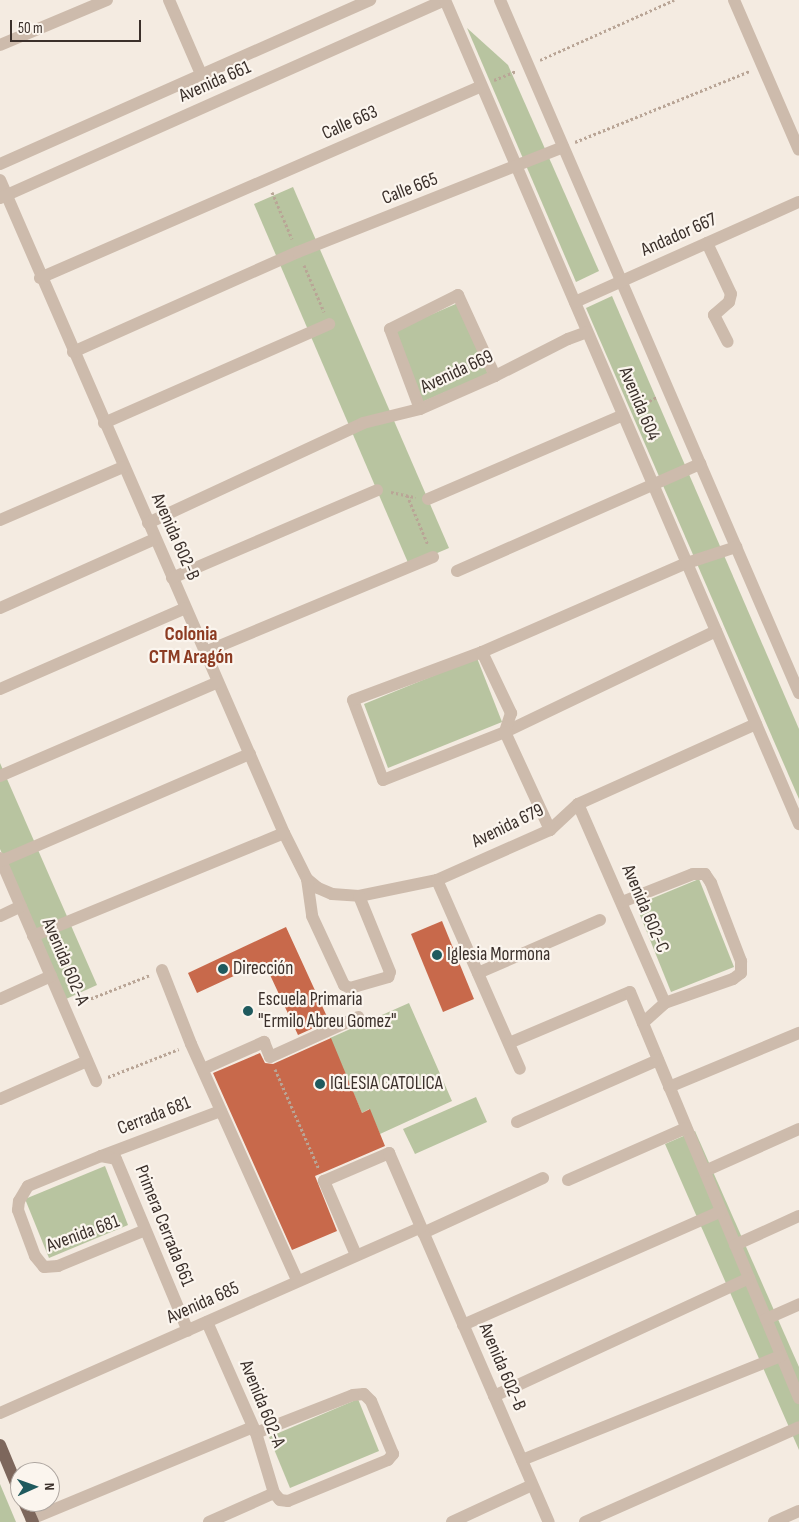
<!DOCTYPE html>
<meta charset="utf-8">
<style>
body{margin:0}
#map{position:relative;width:799px;height:1522px;overflow:hidden;background:#f4ebe1;font-family:"Sofia Sans Condensed",sans-serif}
div>[style]{position:absolute}
.green>*{inset:0;background:#b8c4a0}
.building>*{inset:0;background:#c8694b}
.path>*{height:3px;margin-top:-1.5px;transform-origin:0;background:repeating-linear-gradient(90deg,#b9a596 0 2.5px,transparent 0 5px)}
.minor>*{height:12px;margin:-6px;padding:0 6px;transform-origin:6px;border-radius:6px;background:#cdbbac}
.major>*{height:12px;margin:-6px;padding:0 6px;transform-origin:6px;border-radius:6px;background:#7d675c}
.dots>*{width:14px;height:14px;translate:-50% -50%;box-sizing:border-box;border:2px solid #fbf5ee;border-radius:50%}
span{translate:-50% -50%;white-space:nowrap;text-align:center;line-height:1.15;-webkit-text-stroke:4.5px #fbf5ee;paint-order:stroke}
.street-label{font-size:19px;color:#3b302b}
.poi-label{font-size:19px;color:#3b302b}
.left{translate:0 -50%;text-align:left}
.neighbourhood-label{font-size:20px;color:#8c3b22;font-weight:700}
.north{position:absolute;left:10px;top:1462px;width:50px;height:50px;box-sizing:border-box;background:#fbf5ee;border:1px solid #aea6a0;border-radius:50%;rotate:88deg;font-size:14px;font-weight:700;line-height:20px;text-align:center;color:#3b302b}
.north::after{content:'';display:block;margin:auto;width:18px;height:22px;background:#1f5a5e;clip-path:polygon(50% 0,100% 100%,50% 72%,0 100%)}
.scale{position:absolute;left:10px;top:20px;width:131px;height:22px;box-sizing:border-box;border:2px solid #3b302b;border-top:0;padding-left:6px;font-size:15px;line-height:18px;white-space:nowrap;color:#3b302b;-webkit-text-stroke:4px #fbf5ee;paint-order:stroke}
</style>
<div id="map">
<div class="green">
<div style="clip-path:polygon(467px 28px,508px 65px,599px 271px,576px 282px)"></div>
<div style="clip-path:polygon(293px 187px,449px 548px,409px 565px,254px 204px)"></div>
<div style="clip-path:polygon(612px 296px,799px 729px,799px 799px,586px 308px)"></div>
<div style="clip-path:polygon(458px 303px,488px 374px,422px 402px,393px 331px)"></div>
<div style="clip-path:polygon(477px 658px,502px 722px,388px 768px,364px 704px)"></div>
<div style="clip-path:polygon(0 763px,97px 985px,66px 999px,0 849px)"></div>
<div style="clip-path:polygon(699px 879px,734px 967px,671px 992px,636px 905px)"></div>
<div style="clip-path:polygon(409px 1003px,452px 1101px,380px 1134px,369px 1109px,362px 1113px,330px 1038px)"></div>
<div style="clip-path:polygon(476px 1097px,487px 1122px,415px 1154px,403px 1129px)"></div>
<div style="clip-path:polygon(695px 1131px,799px 1367px,799px 1450px,665px 1144px)"></div>
<div style="clip-path:polygon(105px 1166px,128px 1225px,49px 1258px,25px 1199px)"></div>
<div style="clip-path:polygon(358px 1399px,379px 1451px,290px 1488px,269px 1437px)"></div>
<div style="clip-path:polygon(0 1484px,16px 1522px,0 1522px)"></div>
</div>
<div class="building">
<div style="clip-path:polygon(442px 921px,474px 999px,443px 1012px,411px 934px)"></div>
<div style="clip-path:polygon(286px 927px,329px 1021px,298px 1035px,264px 962px,197px 993px,188px 973px)"></div>
<div style="clip-path:polygon(331px 1038px,362px 1113px,370px 1109px,385px 1146px,315px 1176px,337px 1231px,292px 1250px,213px 1073px,260px 1053px,265px 1063px,273px 1064px)"></div>
</div>
<div class="path">
<div style="left:540px;top:60px;width:147px;rotate:-24.1deg"></div>
<div style="left:494px;top:80px;width:24px;rotate:-22deg"></div>
<div style="left:575px;top:142px;width:189px;rotate:-22.1deg"></div>
<div style="left:272px;top:192px;width:51px;rotate:66.9deg"></div>
<div style="left:304px;top:265px;width:51px;rotate:66.9deg"></div>
<div style="left:636px;top:408px;width:24px;rotate:-28deg"></div>
<div style="left:391px;top:492px;width:25px;rotate:12deg"></div>
<div style="left:407px;top:495px;width:54px;rotate:67.2deg"></div>
<div style="left:77px;top:1004px;width:79px;rotate:-21.7deg"></div>
<div style="left:275px;top:1069px;width:109px;rotate:66.3deg"></div>
<div style="left:108px;top:1077px;width:76px;rotate:-21.5deg"></div>
</div>
<div class="minor">
<div style="left:169px;top:0;width:81px;rotate:66.6deg"></div>
<div style="left:500px;top:0;width:755px;rotate:66.66deg"></div>
<div style="left:734px;top:0;width:163px;rotate:66.6deg"></div>
<div style="left:0;top:45px;width:116px;rotate:-22.8deg"></div>
<div style="left:0;top:164px;width:405px;rotate:-23.9deg"></div>
<div style="left:0;top:180px;width:712px;rotate:66.5deg"></div>
<div style="left:284px;top:833px;width:51px;rotate:63.4deg"></div>
<div style="left:307px;top:879px;width:14px;rotate:39deg"></div>
<div style="left:318px;top:888px;width:15px;rotate:23deg"></div>
<div style="left:332px;top:894px;width:27px;rotate:4deg"></div>
<div style="left:359px;top:896px;width:80px;rotate:-11.6deg"></div>
<div style="left:437px;top:880px;width:124px;rotate:-23.9deg"></div>
<div style="left:550px;top:830px;width:38px;rotate:-43deg"></div>
<div style="left:578px;top:804px;width:195px;rotate:-24.2deg"></div>
<div style="left:0;top:198px;width:487px;rotate:-24deg"></div>
<div style="left:445px;top:0;width:897px;rotate:66.75deg"></div>
<div style="left:707px;top:243px;width:56px;rotate:64.8deg"></div>
<div style="left:731px;top:294px;width:8px;rotate:104deg"></div>
<div style="left:729px;top:302px;width:20px;rotate:139deg"></div>
<div style="left:714px;top:315px;width:30px;rotate:63deg"></div>
<div style="left:40px;top:278px;width:481px;rotate:-23.5deg"></div>
<div style="left:575px;top:302px;width:245px;rotate:-24.1deg"></div>
<div style="left:73px;top:352px;width:246px;rotate:-24deg"></div>
<div style="left:298px;top:252px;width:285px;rotate:-21.6deg"></div>
<div style="left:495px;top:376px;width:89px;rotate:-114.6deg"></div>
<div style="left:458px;top:295px;width:76px;rotate:153.4deg"></div>
<div style="left:390px;top:329px;width:85px;rotate:69.4deg"></div>
<div style="left:420px;top:409px;width:82px;rotate:-23.7deg"></div>
<div style="left:495px;top:376px;width:82px;rotate:-26.9deg"></div>
<div style="left:568px;top:339px;width:20px;rotate:-20deg"></div>
<div style="left:104px;top:423px;width:246px;rotate:-23.7deg"></div>
<div style="left:428px;top:499px;width:212px;rotate:-23.3deg"></div>
<div style="left:0;top:520px;width:134px;rotate:-23.3deg"></div>
<div style="left:148px;top:523px;width:237px;rotate:-24.9deg"></div>
<div style="left:363px;top:423px;width:59px;rotate:-13.8deg"></div>
<div style="left:457px;top:571px;width:266px;rotate:-23.8deg"></div>
<div style="left:172px;top:578px;width:223px;rotate:-23.2deg"></div>
<div style="left:0;top:608px;width:170px;rotate:-24deg"></div>
<div style="left:716px;top:631px;width:234px;rotate:154.4deg"></div>
<div style="left:505px;top:732px;width:131px;rotate:158.5deg"></div>
<div style="left:383px;top:780px;width:85px;rotate:-110.6deg"></div>
<div style="left:353px;top:700px;width:138px;rotate:-20.4deg"></div>
<div style="left:482px;top:652px;width:223px;rotate:-23.5deg"></div>
<div style="left:687px;top:563px;width:52px;rotate:-18.1deg"></div>
<div style="left:205px;top:652px;width:247px;rotate:-22.6deg"></div>
<div style="left:482px;top:652px;width:68px;rotate:64.6deg"></div>
<div style="left:511px;top:713px;width:20px;rotate:108deg"></div>
<div style="left:0;top:689px;width:202px;rotate:-23.6deg"></div>
<div style="left:505px;top:732px;width:108px;rotate:65.3deg"></div>
<div style="left:0;top:776px;width:237px;rotate:-23.3deg"></div>
<div style="left:578px;top:804px;width:217px;rotate:66.4deg"></div>
<div style="left:665px;top:1003px;width:30px;rotate:138deg"></div>
<div style="left:0;top:858px;width:243px;rotate:66.7deg"></div>
<div style="left:1px;top:861px;width:271px;rotate:-23.3deg"></div>
<div style="left:307px;top:879px;width:37px;rotate:82deg"></div>
<div style="left:312px;top:916px;width:76px;rotate:65.1deg"></div>
<div style="left:344px;top:985px;width:7px;rotate:27deg"></div>
<div style="left:350px;top:988px;width:40px;rotate:-16deg"></div>
<div style="left:388px;top:977px;width:5px;rotate:-68deg"></div>
<div style="left:390px;top:972px;width:82px;rotate:-112.2deg"></div>
<div style="left:437px;top:880px;width:206px;rotate:66.3deg"></div>
<div style="left:622px;top:902px;width:76px;rotate:-21.5deg"></div>
<div style="left:693px;top:874px;width:12px"></div>
<div style="left:705px;top:874px;width:11px;rotate:56deg"></div>
<div style="left:711px;top:883px;width:84px;rotate:69deg"></div>
<div style="left:741px;top:961px;width:12px;rotate:90deg"></div>
<div style="left:741px;top:973px;width:10px;rotate:143deg"></div>
<div style="left:733px;top:979px;width:72px;rotate:160.6deg"></div>
<div style="left:0;top:916px;width:23px;rotate:-25deg"></div>
<div style="left:33px;top:936px;width:271px;rotate:-22.3deg"></div>
<div style="left:162px;top:970px;width:79px;rotate:68.6deg"></div>
<div style="left:191px;top:1044px;width:259px;rotate:65.8deg"></div>
<div style="left:478px;top:973px;width:133px;rotate:-23.5deg"></div>
<div style="left:0;top:999px;width:56px;rotate:-24.3deg"></div>
<div style="left:509px;top:1043px;width:131px;rotate:-22.9deg"></div>
<div style="left:630px;top:992px;width:440px;rotate:67.4deg"></div>
<div style="left:203px;top:1069px;width:67px;rotate:-23.9deg"></div>
<div style="left:264px;top:1042px;width:16px;rotate:68deg"></div>
<div style="left:270px;top:1057px;width:97px;rotate:-24.4deg"></div>
<div style="left:669px;top:1087px;width:141px;rotate:-22.6deg"></div>
<div style="left:0;top:1099px;width:95px;rotate:-23.6deg"></div>
<div style="left:517px;top:1122px;width:154px;rotate:-23.7deg"></div>
<div style="left:101px;top:1156px;width:128px;rotate:-20.6deg"></div>
<div style="left:705px;top:1171px;width:103px;rotate:-24.1deg"></div>
<div style="left:568px;top:1180px;width:129px;rotate:-23.8deg"></div>
<div style="left:143px;top:1231px;width:92px;rotate:157.6deg"></div>
<div style="left:58px;top:1266px;width:14px;rotate:176deg"></div>
<div style="left:44px;top:1267px;width:14px;rotate:-129deg"></div>
<div style="left:35px;top:1256px;width:49px;rotate:-110.3deg"></div>
<div style="left:18px;top:1210px;width:9px;rotate:-84deg"></div>
<div style="left:19px;top:1201px;width:17px;rotate:-59deg"></div>
<div style="left:28px;top:1186px;width:79px;rotate:-22.3deg"></div>
<div style="left:101px;top:1156px;width:15px;rotate:11deg"></div>
<div style="left:116px;top:1159px;width:186px;rotate:67.3deg"></div>
<div style="left:423px;top:1233px;width:132px;rotate:-24.6deg"></div>
<div style="left:735px;top:1245px;width:70px;rotate:-24.4deg"></div>
<div style="left:356px;top:1255px;width:81px;rotate:-113.4deg"></div>
<div style="left:324px;top:1181px;width:71px;rotate:-23.3deg"></div>
<div style="left:389px;top:1153px;width:402px;rotate:66.6deg"></div>
<div style="left:766px;top:1319px;width:36px;rotate:-24deg"></div>
<div style="left:207px;top:1322px;width:121px;rotate:66.2deg"></div>
<div style="left:256px;top:1433px;width:63px;rotate:73.3deg"></div>
<div style="left:274px;top:1493px;width:9px;rotate:49deg"></div>
<div style="left:280px;top:1500px;width:8px;rotate:7deg"></div>
<div style="left:288px;top:1501px;width:108px;rotate:-22.3deg"></div>
<div style="left:388px;top:1460px;width:8px;rotate:-50deg"></div>
<div style="left:393px;top:1454px;width:57px;rotate:-112.5deg"></div>
<div style="left:371px;top:1401px;width:10px;rotate:-135deg"></div>
<div style="left:364px;top:1394px;width:11px;rotate:175deg"></div>
<div style="left:353px;top:1395px;width:104px;rotate:158.6deg"></div>
<div style="left:463px;top:1325px;width:282px;rotate:-23.8deg"></div>
<div style="left:494px;top:1396px;width:281px;rotate:-24.8deg"></div>
<div style="left:0;top:1413px;width:460px;rotate:-23.8deg"></div>
<div style="left:522px;top:1460px;width:279px;rotate:-21.9deg"></div>
<div style="left:31px;top:1519px;width:240px;rotate:-22.5deg"></div>
<div style="left:209px;top:1522px;width:71px;rotate:-24deg"></div>
<div style="left:452px;top:1522px;width:88px;rotate:-24.8deg"></div>
<div style="left:585px;top:1522px;width:234px;rotate:-23.9deg"></div>
<div style="left:774px;top:1522px;width:27px;rotate:-24deg"></div>
</div>
<div class="major">
<div style="left:0;top:1445px;width:52px;rotate:67.4deg"></div>
<div style="left:24px;top:1502px;width:22px;rotate:66deg"></div>
</div>
<div class="dots">
<div style="left:437px;top:955px;background:#1f5a5e"></div>
<div style="left:223px;top:969px;background:#1f5a5e"></div>
<div style="left:248px;top:1011px;background:#1f5a5e"></div>
<div style="left:320px;top:1084px;background:#1f5a5e"></div>
</div>
<div class="street-label">
<span style="left:215px;top:82px;rotate:-24deg">Avenida 661</span>
<span style="left:350px;top:123px;rotate:-24deg">Calle 663</span>
<span style="left:410px;top:189px;rotate:-21deg">Calle 665</span>
<span style="left:679px;top:235px;rotate:-24deg">Andador 667</span>
<span style="left:457px;top:372px;rotate:-25deg">Avenida 669</span>
<span style="left:639px;top:404px;rotate:67deg">Avenida 604</span>
<span style="left:175px;top:537px;rotate:66deg">Avenida 602-B</span>
<span style="left:508px;top:826px;rotate:-26deg">Avenida 679</span>
<span style="left:645px;top:909px;rotate:67deg">Avenida 602-C</span>
<span style="left:65px;top:962px;rotate:67deg">Avenida 602-A</span>
<span style="left:154px;top:1116px;rotate:-21deg">Cerrada 681</span>
<span style="left:164px;top:1226px;rotate:68deg">Primera Cerrada 661</span>
<span style="left:83px;top:1234px;rotate:-20deg">Avenida 681</span>
<span style="left:203px;top:1303px;rotate:-24deg">Avenida 685</span>
<span style="left:502px;top:1367px;rotate:67deg">Avenida 602-B</span>
<span style="left:262px;top:1404px;rotate:68deg">Avenida 602-A</span>
</div>
<div class="poi-label">
<span class="left" style="left:447px;top:955px">Iglesia Mormona</span>
<span class="left" style="left:233px;top:969px">Dirección</span>
<span class="left" style="left:258px;top:1011px">Escuela Primaria<br>"Ermilo Abreu Gomez"</span>
<span class="left" style="left:330px;top:1084px">IGLESIA CATOLICA</span>
</div>
<div class="neighbourhood-label">
<span style="left:191px;top:646px">Colonia<br>CTM Aragón</span>
</div>
<div class="north">N</div>
<div class="scale">50 m</div>
</div>
